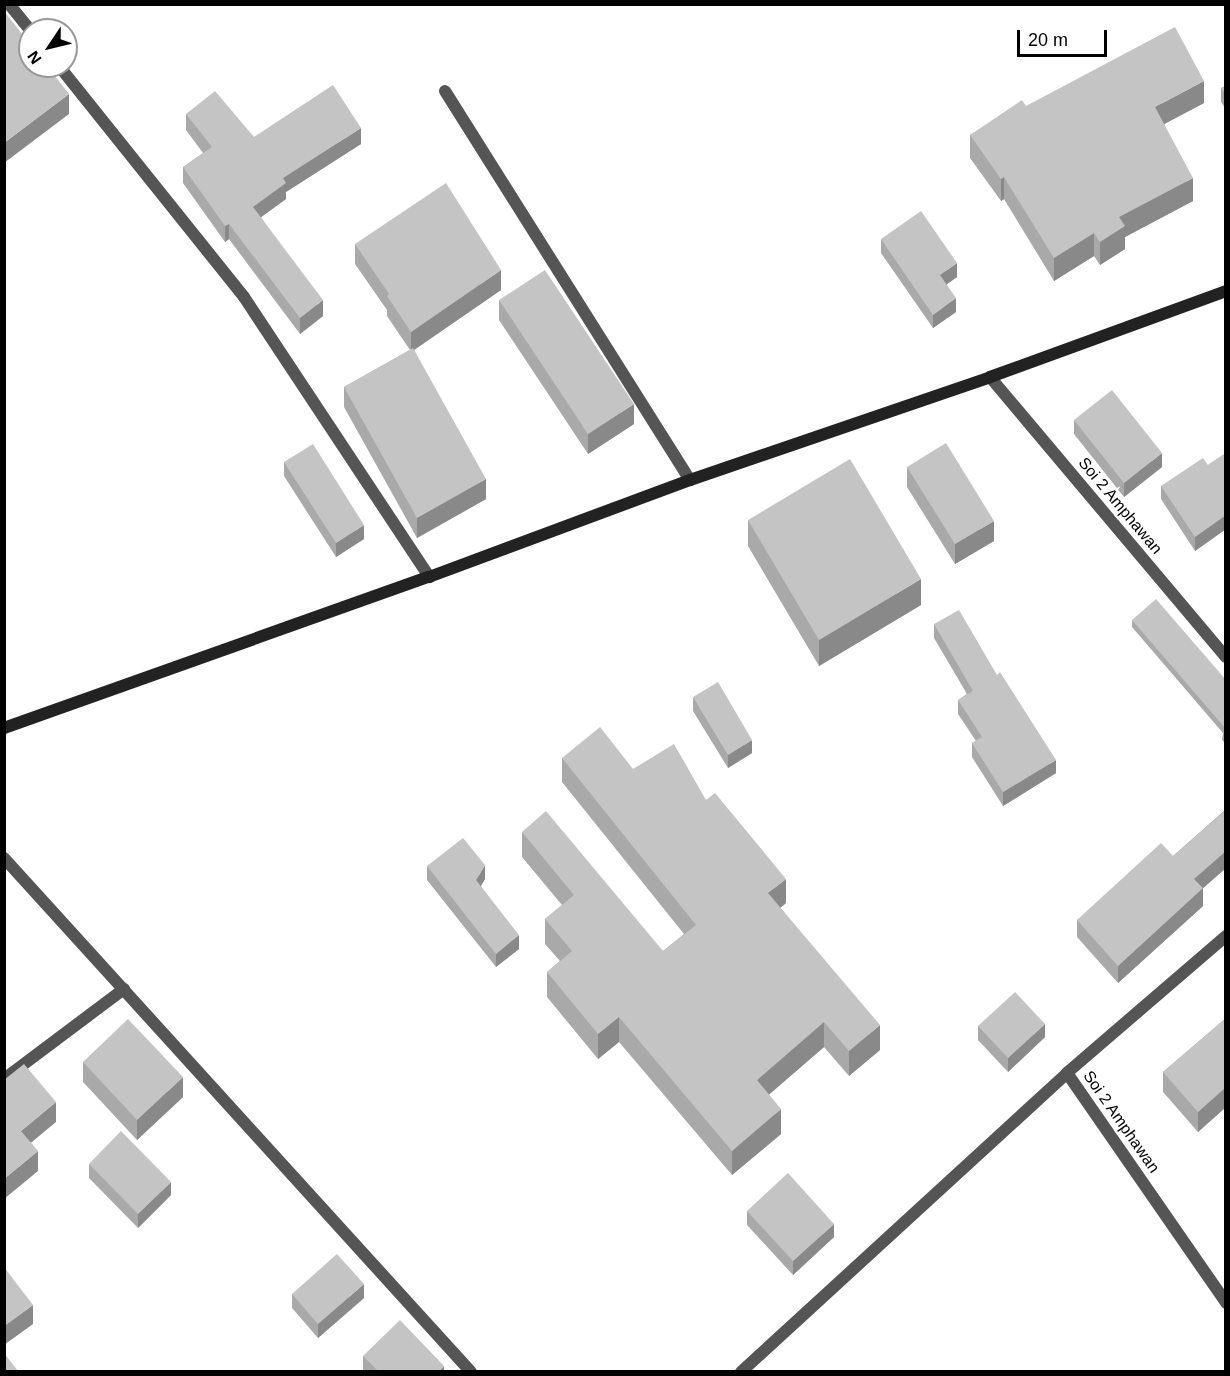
<!DOCTYPE html>
<style>
body{margin:0}
#map{position:relative;width:1230px;height:1376px;overflow:hidden;background:#fff;font-family:Helvetica,sans-serif}
div>[style]{position:absolute}
.street>*{height:12px;margin:-6px;padding:0 6px;transform-origin:6px;border-radius:6px;background:#555}
.secondary>*{height:12px;margin:-6px;padding:0 6px;transform-origin:6px;border-radius:6px;background:#222}
.wall>*{inset:0;background:#a9a9a9}
.shaded-wall>*{inset:0;background:#898989}
.building>*{inset:0;background:#c4c4c4}
span{translate:-50% -50%;white-space:nowrap;text-align:center;line-height:1.15;-webkit-text-stroke:4.5px #fff;paint-order:stroke}
.street-label{font-size:16px;color:#000}
.frame{position:absolute;inset:0;border:6px solid #000;pointer-events:none}
.north{position:absolute;left:18px;top:18px;width:60px;height:60px;box-sizing:border-box;background:#fff;border:2px solid #999;border-radius:50%;rotate:235deg;font-size:16px;font-weight:700;line-height:24px;text-align:center;color:#000}
.north::after{content:'';display:block;margin:auto;width:21px;height:27px;background:#000;clip-path:polygon(50% 0,100% 100%,50% 72%,0 100%)}
.scale{position:absolute;left:1017px;top:30px;width:90px;height:27px;box-sizing:border-box;border:3px solid #000;border-top:0;padding-left:8px;font-size:18px;line-height:21px;white-space:nowrap;color:#000;-webkit-text-stroke:4px #fff;paint-order:stroke}
</style>
<div id="map">
<div class="street">
<div style="left:9px;top:4px;width:33px;rotate:51deg"></div>
<div style="left:59px;top:66px;width:296px;rotate:51.3deg"></div>
<div style="left:244px;top:297px;width:336px;rotate:56.5deg"></div>
<div style="left:445px;top:91px;width:460px;rotate:57.8deg"></div>
<div style="left:990px;top:377px;width:366px;rotate:49.9deg"></div>
<div style="left:4px;top:858px;width:694px;rotate:47.74deg"></div>
<div style="left:1226px;top:936px;width:210px;rotate:139.3deg"></div>
<div style="left:1067px;top:1073px;width:280px;rotate:55.3deg"></div>
<div style="left:4px;top:1079px;width:150px;rotate:-36.9deg"></div>
<div style="left:741px;top:1372px;width:442px;rotate:-42.5deg"></div>
</div>
<div class="secondary">
<div style="left:4px;top:728px;width:451px;rotate:-19.6deg"></div>
<div style="left:429px;top:577px;width:278px;rotate:-20.4deg"></div>
<div style="left:690px;top:480px;width:317px;rotate:-18.9deg"></div>
<div style="left:990px;top:377px;width:251px;rotate:-20deg"></div>
</div>
<div class="wall">
<div style="clip-path:polygon(1226px 86px,1226px 109px,1221px 102px,1221px 88px)"></div>
<div style="clip-path:polygon(1204px 103px,1164px 124px,1193px 201px,1125px 237px,1125px 249px,1100px 265px,1094px 256px,1054px 281px,1004px 199px,1001px 201px,970px 158px,970px 135px,1026px 106px)"></div>
<div style="clip-path:polygon(186px 114px,254px 137px,361px 144px,286px 192px,286px 199px,261px 217px,323px 316px,300px 334px,229px 239px,225px 242px,183px 183px,183px 167px,203px 153px,186px 130px)"></div>
<div style="clip-path:polygon(881px 239px,957px 277px,947px 284px,956px 312px,933px 328px,881px 253px)"></div>
<div style="clip-path:polygon(355px 244px,501px 290px,414px 350px,486px 499px,417px 538px,344px 407px,344px 387px,410px 350px,387px 316px,387px 310px,355px 264px)"></div>
<div style="clip-path:polygon(499px 300px,634px 424px,588px 454px,499px 320px)"></div>
<div style="clip-path:polygon(1074px 420px,1162px 467px,1124px 497px,1074px 434px)"></div>
<div style="clip-path:polygon(1226px 453px,1226px 529px,1195px 551px,1161px 499px,1161px 486px,1208px 465px)"></div>
<div style="clip-path:polygon(284px 462px,364px 539px,336px 557px,284px 476px)"></div>
<div style="clip-path:polygon(907px 467px,994px 541px,955px 564px,907px 487px)"></div>
<div style="clip-path:polygon(748px 520px,921px 605px,819px 666px,748px 546px)"></div>
<div style="clip-path:polygon(1132px 620px,1226px 680px,1226px 744px,1222px 740px,1223px 733px,1132px 627px)"></div>
<div style="clip-path:polygon(934px 624px,1056px 773px,1003px 806px,972px 757px,972px 743px,976px 741px,958px 714px,958px 700px,967px 694px,934px 638px)"></div>
<div style="clip-path:polygon(693px 697px,752px 753px,728px 768px,693px 711px)"></div>
<div style="clip-path:polygon(562px 758px,633px 769px,706px 800px,786px 903px,780px 908px,880px 1050px,849px 1076px,824px 1047px,769px 1094px,781px 1134px,732px 1175px,619px 1042px,598px 1059px,547px 997px,547px 972px,560px 961px,545px 944px,545px 919px,562px 905px,522px 857px,522px 832px,663px 951px,684px 934px,562px 782px)"></div>
<div style="clip-path:polygon(1226px 804px,1226px 868px,1203px 888px,1203px 906px,1118px 983px,1077px 937px,1077px 920px,1173px 856px,1225px 810px)"></div>
<div style="clip-path:polygon(427px 866px,485px 879px,481px 886px,519px 949px,496px 967px,427px 880px)"></div>
<div style="clip-path:polygon(1226px 1018px,1226px 1107px,1198px 1132px,1163px 1092px,1163px 1072px)"></div>
<div style="clip-path:polygon(978px 1026px,1045px 1037px,1008px 1072px,978px 1040px)"></div>
<div style="clip-path:polygon(83px 1062px,183px 1097px,137px 1140px,83px 1082px)"></div>
<div style="clip-path:polygon(89px 1164px,171px 1195px,138px 1228px,89px 1178px)"></div>
<div style="clip-path:polygon(747px 1211px,834px 1237px,793px 1275px,747px 1225px)"></div>
<div style="clip-path:polygon(292px 1294px,364px 1298px,318px 1338px,292px 1308px)"></div>
<div style="clip-path:polygon(363px 1356px,444px 1371px,363px 1371px)"></div>
</div>
<div class="shaded-wall">
<div style="clip-path:polygon(1204px 81px,1204px 103px,1155px 129px,1155px 107px)"></div>
<div style="clip-path:polygon(69px 94px,69px 114px,4px 163px,4px 143px)"></div>
<div style="clip-path:polygon(361px 128px,361px 144px,286px 192px,286px 199px,253px 223px,253px 207px,283px 178px)"></div>
<div style="clip-path:polygon(1004px 177px,1004px 199px,1001px 201px,1001px 179px)"></div>
<div style="clip-path:polygon(1193px 178px,1193px 201px,1125px 237px,1125px 249px,1100px 265px,1100px 242px,1119px 217px)"></div>
<div style="clip-path:polygon(229px 224px,229px 239px,225px 242px,225px 226px)"></div>
<div style="clip-path:polygon(1094px 233px,1094px 256px,1054px 281px,1054px 258px)"></div>
<div style="clip-path:polygon(957px 263px,957px 277px,940px 289px,940px 275px)"></div>
<div style="clip-path:polygon(501px 270px,501px 290px,411px 352px,411px 332px)"></div>
<div style="clip-path:polygon(956px 298px,956px 312px,933px 328px,933px 315px)"></div>
<div style="clip-path:polygon(323px 300px,323px 316px,300px 334px,300px 318px)"></div>
<div style="clip-path:polygon(634px 404px,634px 424px,588px 454px,588px 434px)"></div>
<div style="clip-path:polygon(1162px 453px,1162px 467px,1124px 497px,1124px 483px)"></div>
<div style="clip-path:polygon(486px 479px,486px 499px,417px 538px,417px 518px)"></div>
<div style="clip-path:polygon(1226px 515px,1226px 529px,1195px 551px,1195px 537px)"></div>
<div style="clip-path:polygon(994px 521px,994px 541px,955px 564px,955px 544px)"></div>
<div style="clip-path:polygon(364px 525px,364px 539px,336px 557px,336px 543px)"></div>
<div style="clip-path:polygon(921px 579px,921px 605px,819px 666px,819px 640px)"></div>
<div style="clip-path:polygon(752px 740px,752px 753px,728px 768px,728px 755px)"></div>
<div style="clip-path:polygon(1056px 760px,1056px 773px,1003px 806px,1003px 792px)"></div>
<div style="clip-path:polygon(1226px 851px,1226px 868px,1194px 896px,1194px 879px)"></div>
<div style="clip-path:polygon(485px 865px,485px 879px,476px 894px,476px 880px)"></div>
<div style="clip-path:polygon(786px 879px,786px 903px,768px 918px,768px 893px)"></div>
<div style="clip-path:polygon(1203px 888px,1203px 906px,1118px 983px,1118px 966px)"></div>
<div style="clip-path:polygon(519px 935px,519px 949px,496px 967px,496px 954px)"></div>
<div style="clip-path:polygon(619px 1017px,619px 1042px,598px 1059px,598px 1034px)"></div>
<div style="clip-path:polygon(824px 1022px,824px 1047px,757px 1105px,757px 1080px)"></div>
<div style="clip-path:polygon(1045px 1024px,1045px 1037px,1008px 1072px,1008px 1058px)"></div>
<div style="clip-path:polygon(880px 1025px,880px 1050px,849px 1076px,849px 1051px)"></div>
<div style="clip-path:polygon(183px 1077px,183px 1097px,137px 1140px,137px 1120px)"></div>
<div style="clip-path:polygon(1226px 1087px,1226px 1107px,1198px 1132px,1198px 1112px)"></div>
<div style="clip-path:polygon(56px 1102px,56px 1122px,21px 1151px,21px 1131px)"></div>
<div style="clip-path:polygon(781px 1109px,781px 1134px,732px 1175px,732px 1151px)"></div>
<div style="clip-path:polygon(38px 1151px,38px 1171px,4px 1199px,4px 1179px)"></div>
<div style="clip-path:polygon(171px 1182px,171px 1195px,138px 1228px,138px 1214px)"></div>
<div style="clip-path:polygon(834px 1224px,834px 1237px,793px 1275px,793px 1261px)"></div>
<div style="clip-path:polygon(364px 1284px,364px 1298px,318px 1338px,318px 1324px)"></div>
<div style="clip-path:polygon(33px 1305px,33px 1324px,4px 1345px,4px 1326px)"></div>
<div style="clip-path:polygon(444px 1366px,444px 1371px,439px 1371px)"></div>
</div>
<div class="building">
<div style="clip-path:polygon(4px 11px,30px 44px,30px 66px,47px 66px,69px 94px,4px 143px)"></div>
<div style="clip-path:polygon(1175px 27px,1204px 81px,1155px 107px,1193px 178px,1119px 217px,1125px 226px,1100px 242px,1094px 233px,1054px 258px,1004px 177px,1001px 179px,970px 135px,1022px 100px,1026px 106px)"></div>
<div style="clip-path:polygon(333px 85px,361px 128px,283px 178px,286px 183px,253px 207px,323px 300px,300px 318px,229px 224px,225px 226px,183px 167px,212px 147px,186px 114px,215px 91px,254px 137px)"></div>
<div style="clip-path:polygon(1226px 86px,1226px 95px,1221px 88px)"></div>
<div style="clip-path:polygon(446px 183px,501px 270px,411px 332px,387px 296px,389px 294px,355px 244px)"></div>
<div style="clip-path:polygon(921px 211px,957px 263px,940px 275px,956px 298px,933px 315px,881px 239px)"></div>
<div style="clip-path:polygon(545px 270px,634px 404px,588px 434px,499px 300px)"></div>
<div style="clip-path:polygon(413px 348px,486px 479px,417px 518px,344px 387px)"></div>
<div style="clip-path:polygon(1112px 390px,1162px 453px,1124px 483px,1074px 420px)"></div>
<div style="clip-path:polygon(946px 443px,994px 521px,955px 544px,907px 467px)"></div>
<div style="clip-path:polygon(313px 444px,364px 525px,336px 543px,284px 462px)"></div>
<div style="clip-path:polygon(1226px 453px,1226px 515px,1195px 537px,1161px 486px,1203px 458px,1208px 465px)"></div>
<div style="clip-path:polygon(850px 459px,921px 579px,819px 640px,748px 520px)"></div>
<div style="clip-path:polygon(1156px 599px,1226px 680px,1226px 729px,1132px 620px)"></div>
<div style="clip-path:polygon(959px 610px,997px 675px,1000px 672px,1056px 760px,1003px 792px,972px 743px,982px 737px,958px 700px,973px 691px,934px 624px)"></div>
<div style="clip-path:polygon(718px 682px,752px 740px,728px 755px,693px 697px)"></div>
<div style="clip-path:polygon(600px 727px,633px 769px,674px 744px,706px 800px,715px 793px,786px 879px,768px 893px,880px 1025px,849px 1051px,824px 1022px,757px 1080px,781px 1109px,732px 1151px,619px 1017px,598px 1034px,547px 972px,572px 951px,545px 919px,574px 895px,522px 832px,546px 811px,663px 951px,696px 925px,562px 758px)"></div>
<div style="clip-path:polygon(1226px 810px,1226px 851px,1194px 879px,1203px 888px,1118px 966px,1077px 920px,1161px 843px,1173px 856px)"></div>
<div style="clip-path:polygon(463px 838px,485px 865px,476px 880px,519px 935px,496px 954px,427px 866px)"></div>
<div style="clip-path:polygon(1015px 992px,1045px 1024px,1008px 1058px,978px 1026px)"></div>
<div style="clip-path:polygon(1226px 1018px,1226px 1087px,1198px 1112px,1163px 1072px)"></div>
<div style="clip-path:polygon(128px 1019px,183px 1077px,137px 1120px,83px 1062px)"></div>
<div style="clip-path:polygon(24px 1064px,56px 1102px,21px 1131px,38px 1151px,4px 1179px,4px 1080px)"></div>
<div style="clip-path:polygon(121px 1131px,171px 1182px,138px 1214px,89px 1164px)"></div>
<div style="clip-path:polygon(788px 1173px,834px 1224px,793px 1261px,747px 1211px)"></div>
<div style="clip-path:polygon(337px 1254px,364px 1284px,318px 1324px,292px 1294px)"></div>
<div style="clip-path:polygon(4px 1267px,33px 1305px,4px 1326px)"></div>
<div style="clip-path:polygon(400px 1320px,444px 1366px,439px 1371px,378px 1371px,363px 1356px)"></div>
<div style="clip-path:polygon(4px 1353px,18px 1371px,4px 1371px)"></div>
</div>
<div class="street-label">
<span style="left:1120px;top:506px;rotate:50deg">Soi 2 Amphawan</span>
<span style="left:1121px;top:1122px;rotate:55deg">Soi 2 Amphawan</span>
</div>
<div class="frame"></div>
<div class="north">N</div>
<div class="scale">20 m</div>
</div>
